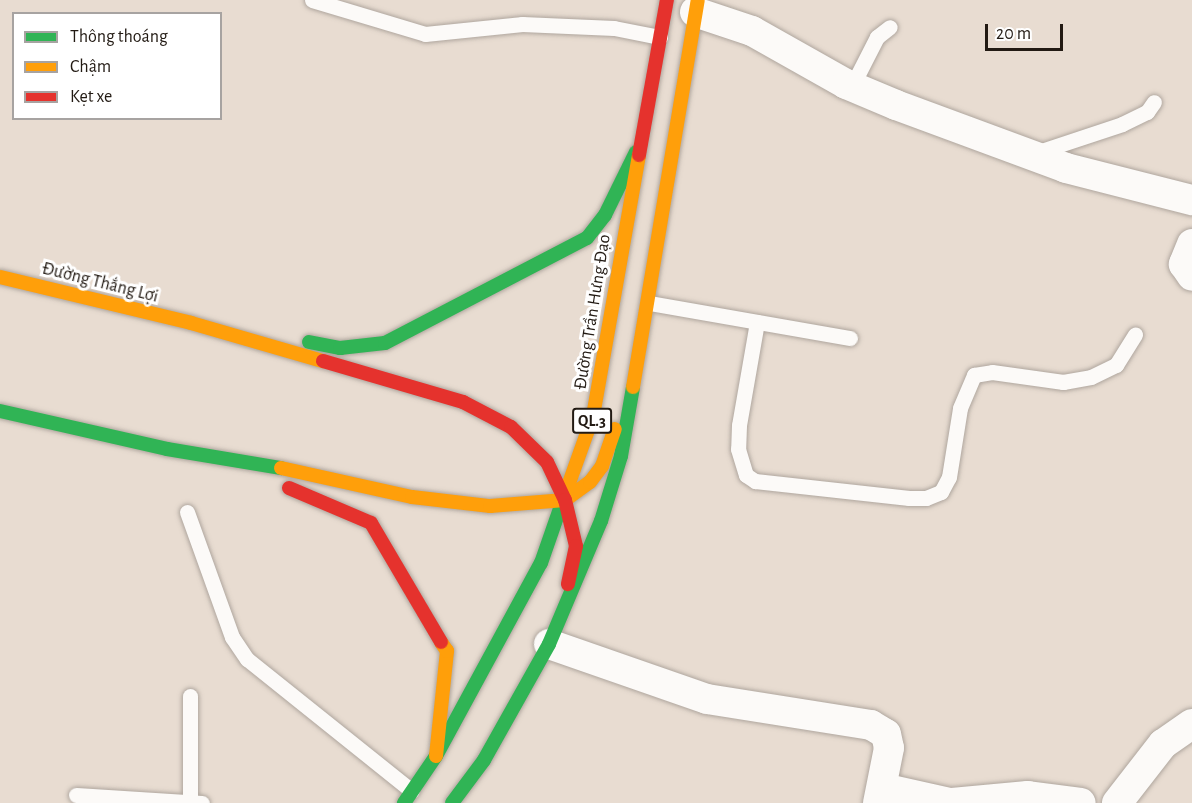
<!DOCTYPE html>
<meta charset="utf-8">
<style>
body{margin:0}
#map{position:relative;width:1192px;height:803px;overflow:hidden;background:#e8dcd1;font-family:"Alegreya Sans",sans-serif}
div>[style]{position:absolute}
.roads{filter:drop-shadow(0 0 2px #afa69e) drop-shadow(0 0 2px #afa69e)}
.lane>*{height:15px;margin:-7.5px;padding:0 7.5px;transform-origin:7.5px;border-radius:7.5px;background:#fcfaf8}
.street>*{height:30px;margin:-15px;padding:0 15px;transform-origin:15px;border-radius:15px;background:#fcfaf8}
.fast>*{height:14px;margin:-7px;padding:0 7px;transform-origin:7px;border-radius:7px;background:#30b455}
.slow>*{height:14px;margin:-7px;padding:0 7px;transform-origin:7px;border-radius:7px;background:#ff9f0a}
.jam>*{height:14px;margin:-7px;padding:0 7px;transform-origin:7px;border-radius:7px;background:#e5322d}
span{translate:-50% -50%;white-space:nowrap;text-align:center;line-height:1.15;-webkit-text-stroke:6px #fff;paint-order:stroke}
.shield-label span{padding:2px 4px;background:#fff;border:2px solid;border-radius:4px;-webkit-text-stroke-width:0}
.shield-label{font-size:16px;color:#221a13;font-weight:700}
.street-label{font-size:18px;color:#221a13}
.legend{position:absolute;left:12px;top:12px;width:210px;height:108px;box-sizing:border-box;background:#fff;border:2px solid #a7a3a1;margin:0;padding:8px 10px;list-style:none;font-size:18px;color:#221a13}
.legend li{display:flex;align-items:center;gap:12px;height:30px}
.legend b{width:30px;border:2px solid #a7a3a1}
.scale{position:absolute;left:985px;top:24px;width:78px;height:27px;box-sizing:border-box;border:3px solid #221a13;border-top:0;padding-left:8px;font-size:18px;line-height:21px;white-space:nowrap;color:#221a13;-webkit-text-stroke:4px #fff;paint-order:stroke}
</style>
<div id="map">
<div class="roads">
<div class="lane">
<div style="left:312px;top:0;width:118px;rotate:16.7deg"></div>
<div style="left:425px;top:34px;width:98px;rotate:-5.9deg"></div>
<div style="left:522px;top:24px;width:92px;rotate:2.5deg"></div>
<div style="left:614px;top:28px;width:47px;rotate:11.1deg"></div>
<div style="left:852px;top:86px;width:55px;rotate:-63deg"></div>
<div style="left:877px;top:37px;width:16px;rotate:-38deg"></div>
<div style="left:1032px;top:154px;width:95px;rotate:-18.4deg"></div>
<div style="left:1122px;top:124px;width:28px;rotate:-26deg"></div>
<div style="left:1147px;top:112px;width:12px;rotate:-55deg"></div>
<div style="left:649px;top:303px;width:204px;rotate:9.9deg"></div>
<div style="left:757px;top:322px;width:105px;rotate:99.9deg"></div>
<div style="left:739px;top:425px;width:24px;rotate:92deg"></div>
<div style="left:738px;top:449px;width:27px;rotate:73deg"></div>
<div style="left:746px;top:475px;width:11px;rotate:34deg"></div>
<div style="left:755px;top:481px;width:155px;rotate:6.3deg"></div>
<div style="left:909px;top:498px;width:17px"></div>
<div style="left:926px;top:498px;width:16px;rotate:-22deg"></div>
<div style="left:941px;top:492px;width:17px;rotate:-62deg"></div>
<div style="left:949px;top:477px;width:70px;rotate:-80.9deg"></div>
<div style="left:960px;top:408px;width:36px;rotate:-67deg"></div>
<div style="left:974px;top:375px;width:18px;rotate:-9deg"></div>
<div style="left:992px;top:372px;width:72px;rotate:8deg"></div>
<div style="left:1063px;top:382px;width:28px;rotate:-10deg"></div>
<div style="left:1091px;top:377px;width:28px;rotate:-26deg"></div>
<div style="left:1116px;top:365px;width:36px;rotate:-58deg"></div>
<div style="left:187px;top:512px;width:133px;rotate:70.2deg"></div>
<div style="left:232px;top:637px;width:27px;rotate:56deg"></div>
<div style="left:247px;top:659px;width:211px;rotate:38.7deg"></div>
<div style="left:190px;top:696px;width:104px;rotate:90deg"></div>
<div style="left:76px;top:795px;width:126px;rotate:3.6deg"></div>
</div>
<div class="street">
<div style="left:695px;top:12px;width:60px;rotate:18.4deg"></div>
<div style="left:752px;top:31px;width:108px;rotate:29.4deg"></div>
<div style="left:846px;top:84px;width:54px;rotate:22.8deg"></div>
<div style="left:896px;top:105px;width:181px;rotate:20.3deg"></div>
<div style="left:1066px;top:168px;width:130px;rotate:14.3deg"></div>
<div style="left:1192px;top:244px;width:22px;rotate:112deg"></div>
<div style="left:1184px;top:264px;width:14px;rotate:56deg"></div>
<div style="left:549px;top:644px;width:167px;rotate:19.2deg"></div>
<div style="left:707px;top:699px;width:166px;rotate:9deg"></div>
<div style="left:871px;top:725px;width:17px;rotate:31deg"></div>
<div style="left:886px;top:734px;width:14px;rotate:78deg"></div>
<div style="left:889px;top:748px;width:56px;rotate:101.3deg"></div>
<div style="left:882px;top:788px;width:70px;rotate:12.4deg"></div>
<div style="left:952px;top:803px;width:76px;rotate:-5.3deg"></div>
<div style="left:1028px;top:796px;width:53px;rotate:7.5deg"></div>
<div style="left:1117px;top:803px;width:75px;rotate:-52.1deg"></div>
<div style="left:1163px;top:744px;width:35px;rotate:-35deg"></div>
</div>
<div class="fast">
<div style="left:309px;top:342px;width:32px;rotate:11deg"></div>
<div style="left:340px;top:348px;width:45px;rotate:-6.3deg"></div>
<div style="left:385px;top:343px;width:228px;rotate:-27.5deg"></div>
<div style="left:587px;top:238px;width:29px;rotate:-52deg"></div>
<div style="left:605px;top:215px;width:70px;rotate:-63.8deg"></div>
<div style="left:0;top:411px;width:171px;rotate:12.8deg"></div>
<div style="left:167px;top:449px;width:116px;rotate:9.5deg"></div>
<div style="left:404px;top:803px;width:57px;rotate:-55.8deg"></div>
<div style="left:436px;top:756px;width:220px;rotate:-61.5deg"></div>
<div style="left:541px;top:563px;width:67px;rotate:-70.8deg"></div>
<div style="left:452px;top:803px;width:54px;rotate:-53.3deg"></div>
<div style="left:484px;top:760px;width:133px;rotate:-60.7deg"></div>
<div style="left:549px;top:644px;width:134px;rotate:-67.1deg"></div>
<div style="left:601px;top:521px;width:68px;rotate:-72.9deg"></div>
<div style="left:621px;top:456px;width:70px;rotate:-80.1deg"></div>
</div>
<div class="slow">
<div style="left:0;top:277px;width:196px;rotate:13.5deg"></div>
<div style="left:191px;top:323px;width:137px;rotate:16.1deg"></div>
<div style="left:633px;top:387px;width:392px;rotate:-80.5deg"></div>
<div style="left:281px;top:468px;width:134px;rotate:12.5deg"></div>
<div style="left:412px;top:497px;width:79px;rotate:6.6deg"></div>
<div style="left:490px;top:506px;width:75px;rotate:-4.6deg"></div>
<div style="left:565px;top:500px;width:31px;rotate:-36deg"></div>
<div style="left:590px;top:482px;width:20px;rotate:-53deg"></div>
<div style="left:602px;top:466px;width:39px;rotate:-71deg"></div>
<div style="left:563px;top:500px;width:89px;rotate:-70.3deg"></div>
<div style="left:593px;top:416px;width:265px;rotate:-80deg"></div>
<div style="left:436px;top:756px;width:106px;rotate:-84deg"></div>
<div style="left:447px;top:651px;width:11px;rotate:-124deg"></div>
</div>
<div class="jam">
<div style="left:639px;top:155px;width:158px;rotate:-79.8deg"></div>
<div style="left:323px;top:361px;width:146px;rotate:16.3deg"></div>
<div style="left:463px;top:402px;width:54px;rotate:27.5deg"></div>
<div style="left:511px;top:427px;width:50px;rotate:44.2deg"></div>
<div style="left:547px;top:462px;width:42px;rotate:64.7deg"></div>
<div style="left:565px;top:500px;width:47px;rotate:76.6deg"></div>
<div style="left:576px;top:546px;width:39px;rotate:102deg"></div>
<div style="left:289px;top:488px;width:89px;rotate:23.1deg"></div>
<div style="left:371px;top:523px;width:138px;rotate:59.5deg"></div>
</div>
</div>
<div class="shield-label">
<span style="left:592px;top:421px">QL.3</span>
</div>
<div class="street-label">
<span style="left:100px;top:283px;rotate:14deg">Đường Thắng Lợi</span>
<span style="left:593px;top:312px;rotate:-81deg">Đường Trần Hưng Đạo</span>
</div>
<ul class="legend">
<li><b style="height:8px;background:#30b455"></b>Thông thoáng</li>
<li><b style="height:8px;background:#ff9f0a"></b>Chậm</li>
<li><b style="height:8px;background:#e5322d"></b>Kẹt xe</li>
</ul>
<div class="scale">20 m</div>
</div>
